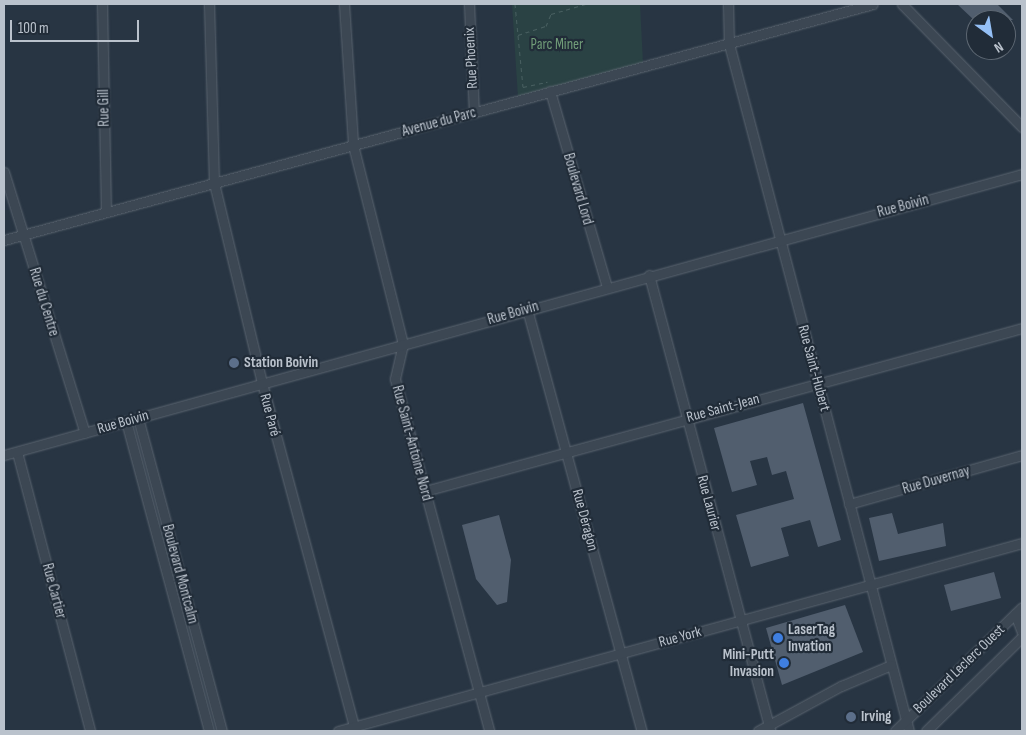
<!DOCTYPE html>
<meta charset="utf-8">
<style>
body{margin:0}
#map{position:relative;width:1026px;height:735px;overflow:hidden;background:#283543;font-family:"Sofia Sans Condensed",sans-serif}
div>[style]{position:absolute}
.green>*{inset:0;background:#2a4244}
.building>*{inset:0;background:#515e6e}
.path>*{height:1px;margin-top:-0.5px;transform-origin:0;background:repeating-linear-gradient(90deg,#485f60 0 4px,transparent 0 8px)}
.roads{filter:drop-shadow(0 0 1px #5b6570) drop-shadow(0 0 1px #5b6570)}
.minor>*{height:9px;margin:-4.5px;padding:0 4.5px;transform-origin:4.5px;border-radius:4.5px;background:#3c4753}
.dots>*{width:14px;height:14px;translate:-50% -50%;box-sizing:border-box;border:2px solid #212c38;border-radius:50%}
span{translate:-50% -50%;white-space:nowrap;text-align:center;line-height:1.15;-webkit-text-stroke:4.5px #212c38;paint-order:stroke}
.park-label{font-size:15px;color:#719d79}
.street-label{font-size:15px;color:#bac2cc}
.poi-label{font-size:15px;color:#bac2cc;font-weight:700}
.left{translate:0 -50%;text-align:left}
.right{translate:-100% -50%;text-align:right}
.frame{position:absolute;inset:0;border:5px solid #bac2cc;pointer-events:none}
.north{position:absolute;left:966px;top:10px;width:50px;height:50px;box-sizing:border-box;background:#212c38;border:1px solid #5e6873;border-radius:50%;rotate:148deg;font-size:14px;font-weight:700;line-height:20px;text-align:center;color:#bac2cc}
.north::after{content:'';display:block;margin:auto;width:18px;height:22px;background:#95c0f6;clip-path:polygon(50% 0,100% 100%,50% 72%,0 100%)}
.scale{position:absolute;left:10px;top:20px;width:129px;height:22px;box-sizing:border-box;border:2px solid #bac2cc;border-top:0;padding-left:6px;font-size:15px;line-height:18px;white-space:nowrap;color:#bac2cc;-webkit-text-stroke:4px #212c38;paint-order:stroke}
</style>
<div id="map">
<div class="green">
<div style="clip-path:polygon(512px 4px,640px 4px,643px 63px,518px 98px)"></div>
</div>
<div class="building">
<div style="clip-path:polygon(957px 4px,997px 4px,1013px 20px,974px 20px)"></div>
<div style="clip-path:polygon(803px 403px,841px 540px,818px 547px,810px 520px,781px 528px,789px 556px,751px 567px,736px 515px,794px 499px,786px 471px,772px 475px,767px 457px,750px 461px,757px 485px,732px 492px,714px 428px)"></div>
<div style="clip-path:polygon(892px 513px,898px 534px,943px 523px,946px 546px,879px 561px,869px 518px)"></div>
<div style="clip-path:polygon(499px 515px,511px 560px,507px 602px,497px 605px,476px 579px,462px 525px)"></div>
<div style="clip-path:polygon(994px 572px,1001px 598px,951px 611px,944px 585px)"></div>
<div style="clip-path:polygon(845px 605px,863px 652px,782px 685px,766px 628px)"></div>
</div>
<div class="path">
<div style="left:515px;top:4px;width:83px;rotate:84.5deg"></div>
<div style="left:523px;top:87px;width:25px;rotate:-12deg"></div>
<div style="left:518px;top:35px;width:29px;rotate:-18deg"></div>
<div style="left:546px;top:26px;width:13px;rotate:-67deg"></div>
<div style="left:551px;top:14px;width:36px;rotate:-16deg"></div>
</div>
<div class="roads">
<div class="minor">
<div style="left:102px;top:4px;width:208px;rotate:88.9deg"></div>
<div style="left:209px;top:4px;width:179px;rotate:88.4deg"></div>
<div style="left:214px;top:183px;width:206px;rotate:76.5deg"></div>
<div style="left:262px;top:383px;width:360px;rotate:75deg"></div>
<div style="left:344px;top:4px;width:141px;rotate:86.3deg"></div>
<div style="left:353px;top:145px;width:205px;rotate:75.9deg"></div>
<div style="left:403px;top:344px;width:36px;rotate:103deg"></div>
<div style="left:395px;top:379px;width:364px;rotate:75deg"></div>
<div style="left:469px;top:4px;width:109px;rotate:87.4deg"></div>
<div style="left:728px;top:4px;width:40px;rotate:88.6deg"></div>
<div style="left:729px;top:44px;width:710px;rotate:75.32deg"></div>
<div style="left:902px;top:4px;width:172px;rotate:45.7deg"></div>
<div style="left:550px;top:91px;width:204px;rotate:73.8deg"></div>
<div style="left:4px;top:172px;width:273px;rotate:72.8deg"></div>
<div style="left:4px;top:240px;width:900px;rotate:-15.19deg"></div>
<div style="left:649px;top:275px;width:472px;rotate:75.1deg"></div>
<div style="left:527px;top:309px;width:437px;rotate:74.8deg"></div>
<div style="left:138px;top:418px;width:324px;rotate:75deg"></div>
<div style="left:126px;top:421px;width:321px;rotate:75deg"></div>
<div style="left:17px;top:452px;width:288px;rotate:75.3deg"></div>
<div style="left:4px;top:455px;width:1056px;rotate:-15.43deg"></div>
<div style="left:425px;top:491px;width:619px;rotate:-15.27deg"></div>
<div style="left:849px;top:504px;width:180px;rotate:-15.8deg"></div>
<div style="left:1015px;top:614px;width:19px;rotate:69deg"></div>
<div style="left:338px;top:731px;width:709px;rotate:-15.37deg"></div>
<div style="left:758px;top:731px;width:94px;rotate:-28.5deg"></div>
<div style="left:841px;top:686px;width:54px;rotate:-22.8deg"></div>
<div style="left:895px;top:731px;width:177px;rotate:-44.3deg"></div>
<div style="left:926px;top:731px;width:134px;rotate:-44.4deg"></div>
</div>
</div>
<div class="dots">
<div style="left:234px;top:363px;background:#5c6f8a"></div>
<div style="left:778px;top:638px;background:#3f7fe0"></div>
<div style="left:784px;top:663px;background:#3f7fe0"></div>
<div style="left:851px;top:717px;background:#5c6f8a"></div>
</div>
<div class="park-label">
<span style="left:557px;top:45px">Parc Miner</span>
</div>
<div class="street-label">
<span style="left:471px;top:58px;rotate:-93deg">Rue Phoenix</span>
<span style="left:104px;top:108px;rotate:-91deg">Rue Gill</span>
<span style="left:439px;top:122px;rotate:-15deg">Avenue du Parc</span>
<span style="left:578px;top:189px;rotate:74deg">Boulevard Lord</span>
<span style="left:903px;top:206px;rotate:-15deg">Rue Boivin</span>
<span style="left:44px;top:302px;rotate:73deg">Rue du Centre</span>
<span style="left:513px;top:313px;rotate:-16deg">Rue Boivin</span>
<span style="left:814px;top:368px;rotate:75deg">Rue Saint-Hubert</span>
<span style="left:723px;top:408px;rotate:-15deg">Rue Saint-Jean</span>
<span style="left:270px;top:415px;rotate:75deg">Rue Paré</span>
<span style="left:123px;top:422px;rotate:-16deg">Rue Boivin</span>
<span style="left:412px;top:443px;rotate:75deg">Rue Saint-Antoine Nord</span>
<span style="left:936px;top:480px;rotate:-16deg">Rue Duvernay</span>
<span style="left:709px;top:503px;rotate:75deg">Rue Laurier</span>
<span style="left:585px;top:520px;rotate:75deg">Rue Déragon</span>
<span style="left:180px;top:574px;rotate:75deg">Boulevard Montcalm</span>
<span style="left:54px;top:591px;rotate:75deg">Rue Cartier</span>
<span style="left:680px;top:637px;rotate:-15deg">Rue York</span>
<span style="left:959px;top:669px;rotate:-44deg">Boulevard Leclerc Ouest</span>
</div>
<div class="poi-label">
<span class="left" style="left:244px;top:363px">Station Boivin</span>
<span class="left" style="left:788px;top:638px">LaserTag<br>Invation</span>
<span class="right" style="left:774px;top:663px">Mini-Putt<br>Invasion</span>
<span class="left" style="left:861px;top:717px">Irving</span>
</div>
<div class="frame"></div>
<div class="north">N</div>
<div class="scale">100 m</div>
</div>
